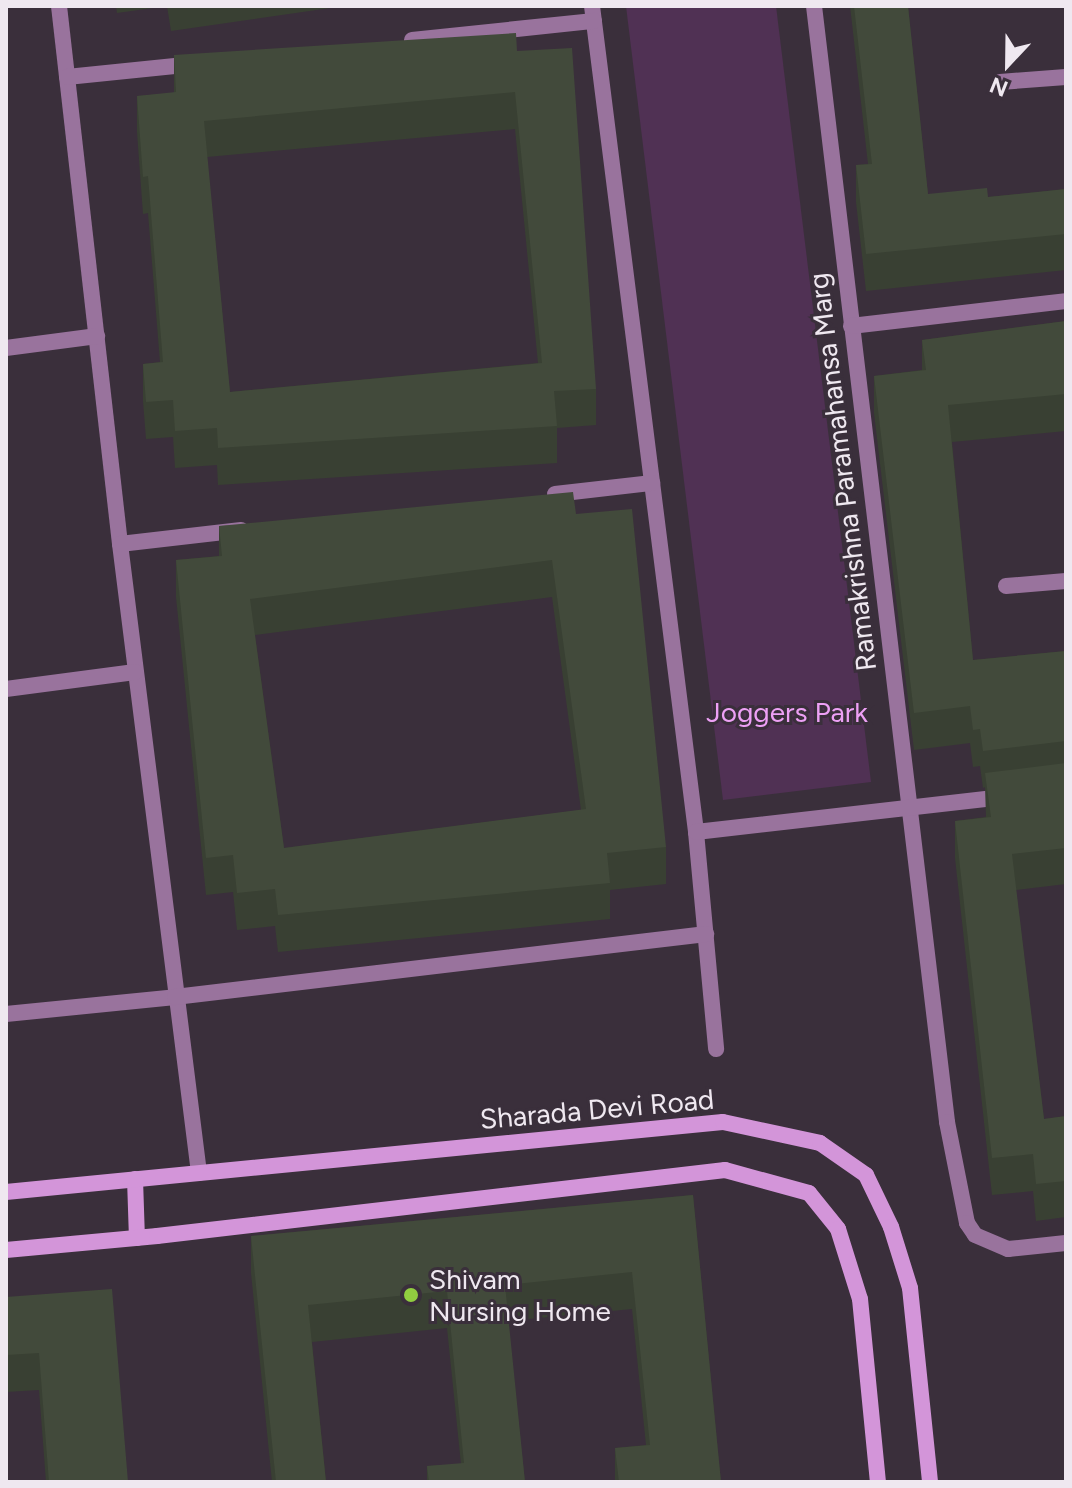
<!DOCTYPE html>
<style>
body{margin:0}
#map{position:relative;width:1072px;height:1488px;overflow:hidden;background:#3a2f3b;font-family:Figtree,sans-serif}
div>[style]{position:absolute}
.green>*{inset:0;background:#503154}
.street>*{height:16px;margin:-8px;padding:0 8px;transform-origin:8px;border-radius:8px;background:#99739d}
.secondary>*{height:16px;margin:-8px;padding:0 8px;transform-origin:8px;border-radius:8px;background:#d395d9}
.wall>*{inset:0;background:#394033}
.building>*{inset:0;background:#424a3b}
.dots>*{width:22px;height:22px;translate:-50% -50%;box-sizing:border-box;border:4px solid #3a2f3b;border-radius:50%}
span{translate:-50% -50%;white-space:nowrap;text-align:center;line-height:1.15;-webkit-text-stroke:6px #3a2f3b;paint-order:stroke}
.street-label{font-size:28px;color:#efe8f0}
.park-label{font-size:28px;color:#eda0f5}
.poi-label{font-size:28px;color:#efe8f0}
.left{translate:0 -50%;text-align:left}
.frame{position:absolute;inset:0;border:8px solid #efe8f0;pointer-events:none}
.north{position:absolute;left:968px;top:24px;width:80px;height:80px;-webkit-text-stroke:6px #3a2f3b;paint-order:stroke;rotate:202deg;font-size:22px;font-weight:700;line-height:32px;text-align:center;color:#efe8f0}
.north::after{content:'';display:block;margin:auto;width:28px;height:36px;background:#efe8f0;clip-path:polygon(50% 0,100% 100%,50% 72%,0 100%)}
</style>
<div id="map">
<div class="green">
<div style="clip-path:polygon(626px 6px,776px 6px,871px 782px,723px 800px)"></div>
</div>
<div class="street">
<div style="left:59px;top:6px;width:541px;rotate:83.53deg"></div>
<div style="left:120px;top:544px;width:634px;rotate:82.84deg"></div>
<div style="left:592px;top:6px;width:833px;rotate:82.82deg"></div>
<div style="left:696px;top:832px;width:218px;rotate:84.7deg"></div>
<div style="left:814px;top:6px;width:1124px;rotate:83.2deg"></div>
<div style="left:947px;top:1122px;width:103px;rotate:78.8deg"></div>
<div style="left:967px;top:1223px;width:14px;rotate:56deg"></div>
<div style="left:975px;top:1235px;width:36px;rotate:23deg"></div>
<div style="left:1008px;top:1249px;width:58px;rotate:-5.9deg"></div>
<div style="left:412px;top:40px;width:183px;rotate:-6deg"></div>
<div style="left:67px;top:77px;width:128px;rotate:-5.8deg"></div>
<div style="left:1000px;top:82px;width:66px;rotate:-4.3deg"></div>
<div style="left:851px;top:326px;width:216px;rotate:-6.6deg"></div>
<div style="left:6px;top:348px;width:92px;rotate:-7.5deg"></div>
<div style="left:555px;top:494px;width:98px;rotate:-6.5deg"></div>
<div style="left:120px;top:544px;width:122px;rotate:-6.6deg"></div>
<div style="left:1006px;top:586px;width:60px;rotate:-4.8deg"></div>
<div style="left:6px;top:689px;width:130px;rotate:-7.5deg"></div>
<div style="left:696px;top:832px;width:311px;rotate:-6.5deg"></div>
<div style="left:6px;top:1014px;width:170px;rotate:-5.7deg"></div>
<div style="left:175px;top:997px;width:535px;rotate:-6.77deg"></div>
</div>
<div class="secondary">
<div style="left:135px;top:1179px;width:59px;rotate:88.1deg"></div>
<div style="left:6px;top:1192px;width:720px;rotate:-5.58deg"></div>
<div style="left:723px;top:1122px;width:99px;rotate:12.2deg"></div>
<div style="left:820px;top:1143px;width:56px;rotate:34.8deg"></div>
<div style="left:866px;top:1175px;width:58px;rotate:64.3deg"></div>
<div style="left:891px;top:1227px;width:64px;rotate:72.7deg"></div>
<div style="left:910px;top:1288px;width:195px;rotate:84.1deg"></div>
<div style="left:6px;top:1250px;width:152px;rotate:-5.3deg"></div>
<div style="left:157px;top:1236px;width:572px;rotate:-6.63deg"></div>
<div style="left:725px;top:1170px;width:87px;rotate:15.3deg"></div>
<div style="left:809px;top:1193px;width:46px;rotate:51.1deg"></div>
<div style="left:838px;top:1229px;width:73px;rotate:72.6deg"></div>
<div style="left:860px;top:1299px;width:184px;rotate:84.4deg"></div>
</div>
<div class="wall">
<div style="clip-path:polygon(116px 6px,344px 6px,171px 31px,167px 6px,117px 13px)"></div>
<div style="clip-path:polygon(850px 6px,908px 6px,928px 194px,988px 197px,1066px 189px,1066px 270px,866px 291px,856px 202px,856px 165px,868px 164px)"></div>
<div style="clip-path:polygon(evenodd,517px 51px,596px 389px,596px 425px,557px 428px,557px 463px,218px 485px,217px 465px,175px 468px,173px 437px,146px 439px,143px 401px,143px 364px,160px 362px,148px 213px,143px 214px,137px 132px,137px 96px,174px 93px,174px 55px,517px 51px,515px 129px,538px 363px,230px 392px,207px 157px,515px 129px)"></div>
<div style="clip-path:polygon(1066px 321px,1066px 431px,952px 442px,973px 660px,1066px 651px,1066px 884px,1016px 890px,1044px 1119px,1066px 1116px,1066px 1217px,1036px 1221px,1033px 1191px,992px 1195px,955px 858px,955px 821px,986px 817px,985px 787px,983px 788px,980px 766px,973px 767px,970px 743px,914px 750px,874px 413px,874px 376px,922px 370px,922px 340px)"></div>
<div style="clip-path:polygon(evenodd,576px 514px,666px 847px,666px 884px,610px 890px,610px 919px,278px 952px,275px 926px,237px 930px,233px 892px,206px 895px,176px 597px,176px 560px,219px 556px,219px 526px,576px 514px,552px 597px,581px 810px,284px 848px,255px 635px,552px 597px)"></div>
<div style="clip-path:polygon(693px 1195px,721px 1482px,615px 1482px,615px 1448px,646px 1445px,632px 1309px,508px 1321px,525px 1482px,427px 1482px,427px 1466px,461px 1464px,447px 1328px,312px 1342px,326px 1482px,272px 1482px,251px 1273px,251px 1236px)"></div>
<div style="clip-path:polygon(6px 1297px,128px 1482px,46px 1482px,39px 1390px,6px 1392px)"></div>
</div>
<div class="building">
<div style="clip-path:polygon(854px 6px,908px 6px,928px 194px,987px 188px,988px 197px,1066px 189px,1066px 234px,866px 254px,856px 165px,872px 164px)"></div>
<div style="clip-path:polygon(evenodd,516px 33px,517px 51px,572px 48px,596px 389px,554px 391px,557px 426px,218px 448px,217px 428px,175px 431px,173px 400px,146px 402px,143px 364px,163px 362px,148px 176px,143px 177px,137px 96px,176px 92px,174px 55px,516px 33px,515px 92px,542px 363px,230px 392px,204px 121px,515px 92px)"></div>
<div style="clip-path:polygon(1066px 321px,1066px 394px,948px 405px,973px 660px,1066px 651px,1066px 741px,983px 751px,980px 729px,973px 730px,970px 706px,914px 713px,874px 376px,926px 370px,922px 340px)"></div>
<div style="clip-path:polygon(evenodd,573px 492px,576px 514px,632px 509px,666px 847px,607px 853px,610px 883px,278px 915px,275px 889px,237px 893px,233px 855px,206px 858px,176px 560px,222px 556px,219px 526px,573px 492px,552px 560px,586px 809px,284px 848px,250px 599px,552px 560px)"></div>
<div style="clip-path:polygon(1066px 763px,1066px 848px,1012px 854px,1044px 1119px,1066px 1116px,1066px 1181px,1036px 1184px,1033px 1154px,992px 1158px,955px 821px,991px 817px,985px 773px)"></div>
<div style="clip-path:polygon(693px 1195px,721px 1482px,619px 1482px,615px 1448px,650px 1445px,632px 1272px,505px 1285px,525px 1482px,429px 1482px,427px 1466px,464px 1463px,447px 1291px,308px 1305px,326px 1482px,276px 1482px,251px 1236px)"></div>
<div style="clip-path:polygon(112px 1289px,128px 1482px,49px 1482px,39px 1353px,6px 1355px,6px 1297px)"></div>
</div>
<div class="dots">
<div style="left:411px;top:1295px;background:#91cd40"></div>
</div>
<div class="street-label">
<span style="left:842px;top:472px;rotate:-97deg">Ramakrishna Paramahansa Marg</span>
<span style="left:597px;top:1109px;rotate:-5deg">Sharada Devi Road</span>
</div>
<div class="park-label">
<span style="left:787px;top:712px">Joggers Park</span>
</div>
<div class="poi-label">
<span class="left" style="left:429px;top:1295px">Shivam<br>Nursing Home</span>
</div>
<div class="frame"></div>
<div class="north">N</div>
</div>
